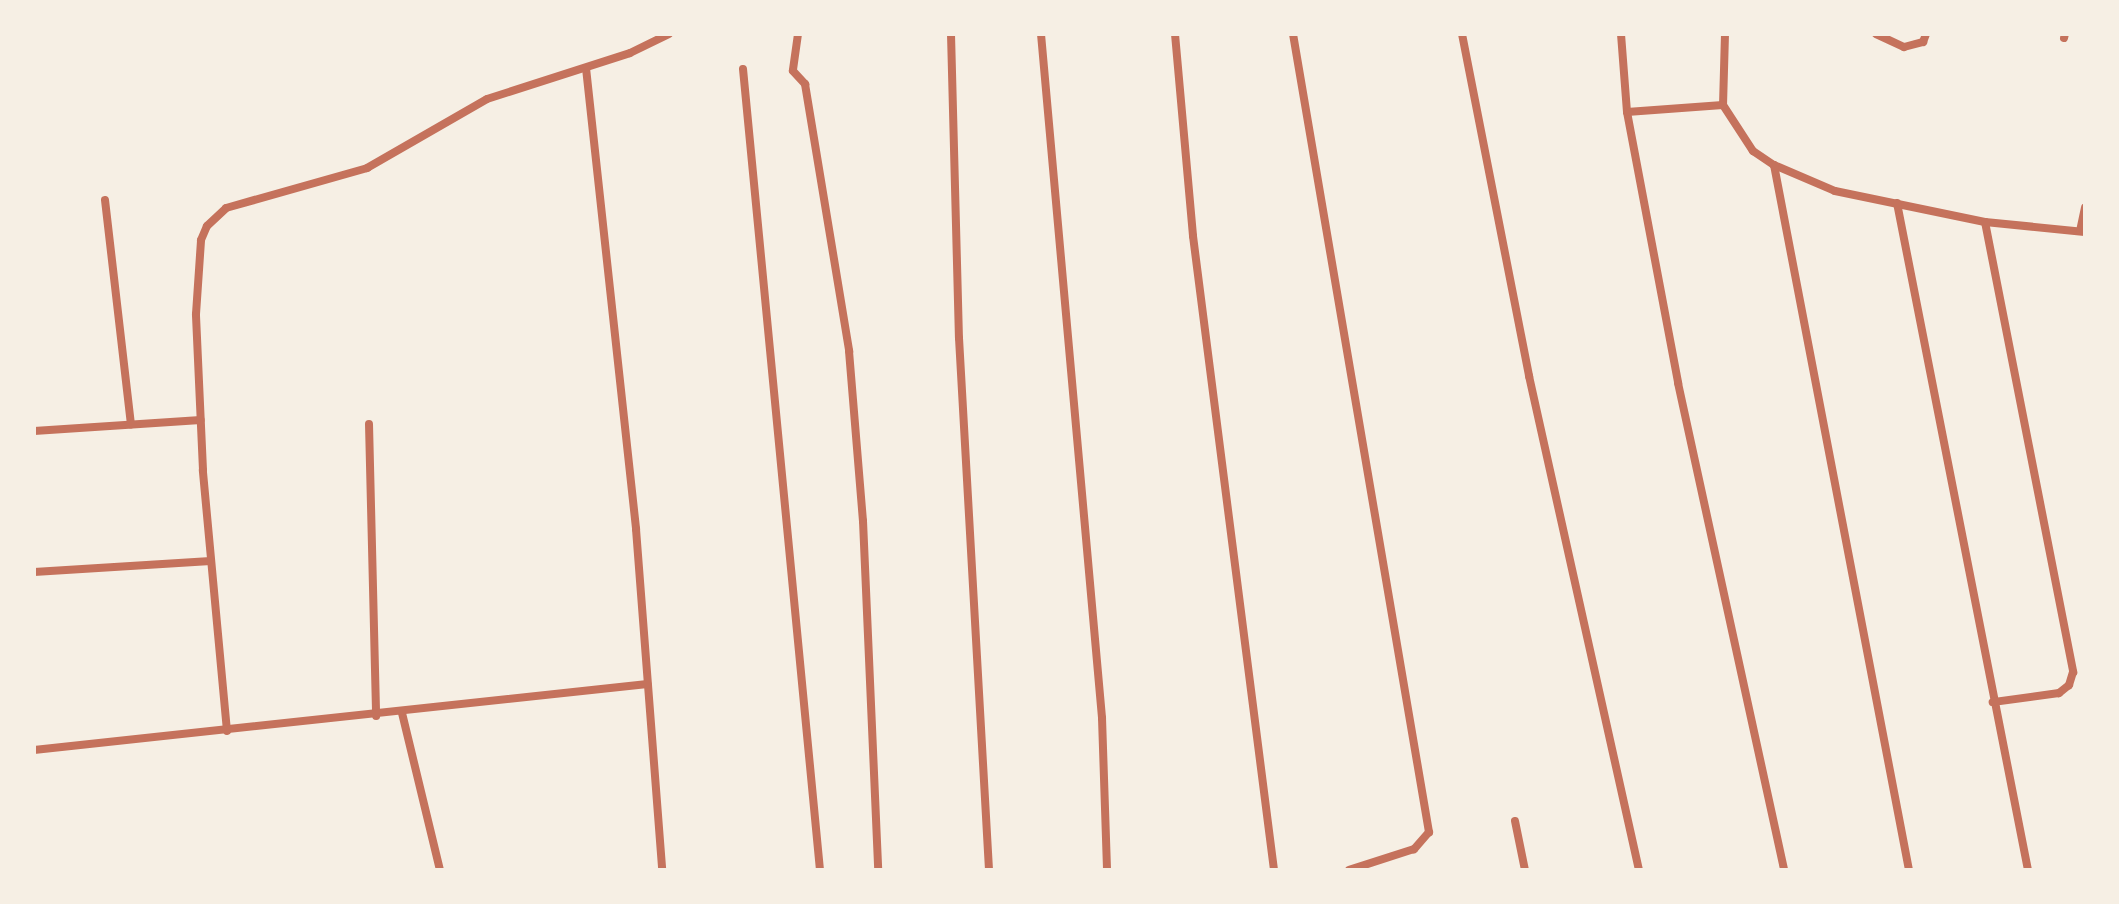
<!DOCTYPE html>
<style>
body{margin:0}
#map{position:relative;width:2119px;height:904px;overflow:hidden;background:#f6efe4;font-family:Rubik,sans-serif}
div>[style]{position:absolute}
.minor>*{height:8px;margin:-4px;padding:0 4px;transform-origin:4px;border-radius:4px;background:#c5725c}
span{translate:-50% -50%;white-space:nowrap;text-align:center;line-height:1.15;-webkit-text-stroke:8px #f6efe4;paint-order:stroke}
.frame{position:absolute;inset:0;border:36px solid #f6efe4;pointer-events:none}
</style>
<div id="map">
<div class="minor">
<div style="left:798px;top:34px;width:37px;rotate:98deg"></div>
<div style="left:793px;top:71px;width:18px;rotate:47deg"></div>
<div style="left:805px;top:84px;width:271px;rotate:80.6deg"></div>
<div style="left:849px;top:351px;width:171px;rotate:85.3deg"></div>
<div style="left:863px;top:521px;width:349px;rotate:87.5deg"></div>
<div style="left:951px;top:34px;width:304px;rotate:88.5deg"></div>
<div style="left:959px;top:338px;width:533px;rotate:86.77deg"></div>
<div style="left:1041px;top:34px;width:687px;rotate:84.9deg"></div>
<div style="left:1102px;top:718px;width:152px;rotate:88.1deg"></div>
<div style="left:1175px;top:34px;width:203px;rotate:84.9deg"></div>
<div style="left:1193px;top:236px;width:639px;rotate:82.72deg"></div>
<div style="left:1293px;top:34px;width:810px;rotate:80.33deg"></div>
<div style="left:1429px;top:832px;width:23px;rotate:131deg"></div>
<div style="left:1414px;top:849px;width:68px;rotate:162.1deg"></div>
<div style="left:1462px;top:34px;width:349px;rotate:78.9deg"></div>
<div style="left:1529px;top:376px;width:506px;rotate:77.45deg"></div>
<div style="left:1621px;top:34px;width:78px;rotate:85.6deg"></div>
<div style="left:1627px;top:112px;width:276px;rotate:79.3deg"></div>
<div style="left:1678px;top:383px;width:498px;rotate:77.7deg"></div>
<div style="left:1725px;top:34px;width:71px;rotate:91.6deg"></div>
<div style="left:1723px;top:105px;width:55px;rotate:56.9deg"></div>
<div style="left:1753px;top:151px;width:25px;rotate:34deg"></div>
<div style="left:1774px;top:165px;width:66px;rotate:23.1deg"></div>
<div style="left:1835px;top:191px;width:153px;rotate:11.7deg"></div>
<div style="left:1985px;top:222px;width:100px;rotate:5.7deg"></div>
<div style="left:1876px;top:34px;width:31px;rotate:25deg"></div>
<div style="left:1904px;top:47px;width:20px;rotate:-15deg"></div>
<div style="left:1923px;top:42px;width:9px;rotate:-69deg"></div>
<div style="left:2064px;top:38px;width:4px;rotate:-76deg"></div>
<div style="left:586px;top:68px;width:464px;rotate:83.8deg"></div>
<div style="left:636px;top:529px;width:342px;rotate:85.6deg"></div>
<div style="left:743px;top:69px;width:805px;rotate:84.51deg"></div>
<div style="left:1627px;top:112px;width:96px;rotate:-4.2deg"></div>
<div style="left:1774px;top:165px;width:718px;rotate:79.16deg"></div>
<div style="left:105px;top:200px;width:226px;rotate:83.4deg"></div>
<div style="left:1897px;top:203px;width:680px;rotate:78.89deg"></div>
<div style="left:1985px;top:222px;width:459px;rotate:78.9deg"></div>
<div style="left:2073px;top:672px;width:14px;rotate:107deg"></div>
<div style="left:2069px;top:685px;width:13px;rotate:141deg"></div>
<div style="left:2059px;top:693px;width:67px;rotate:172.2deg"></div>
<div style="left:2080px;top:231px;width:24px;rotate:-78deg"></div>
<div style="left:369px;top:424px;width:292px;rotate:88.6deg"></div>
<div style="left:34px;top:431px;width:167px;rotate:-3.8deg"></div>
<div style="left:34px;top:572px;width:177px;rotate:-3.6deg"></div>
<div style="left:402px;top:713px;width:162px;rotate:76.4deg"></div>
<div style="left:227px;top:731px;width:262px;rotate:-95.3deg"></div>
<div style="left:203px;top:470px;width:156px;rotate:-92.6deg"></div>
<div style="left:196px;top:314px;width:74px;rotate:-86.1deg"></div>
<div style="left:201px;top:240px;width:15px;rotate:-67deg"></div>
<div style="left:207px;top:226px;width:26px;rotate:-43deg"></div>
<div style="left:226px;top:208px;width:147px;rotate:-15.8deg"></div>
<div style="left:367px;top:168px;width:138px;rotate:-29.9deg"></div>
<div style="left:487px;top:99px;width:150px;rotate:-17.8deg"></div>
<div style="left:630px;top:53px;width:43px;rotate:-26deg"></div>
<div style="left:34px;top:750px;width:617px;rotate:-6.15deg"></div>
<div style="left:1515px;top:821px;width:50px;rotate:78.5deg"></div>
</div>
<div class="frame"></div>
</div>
